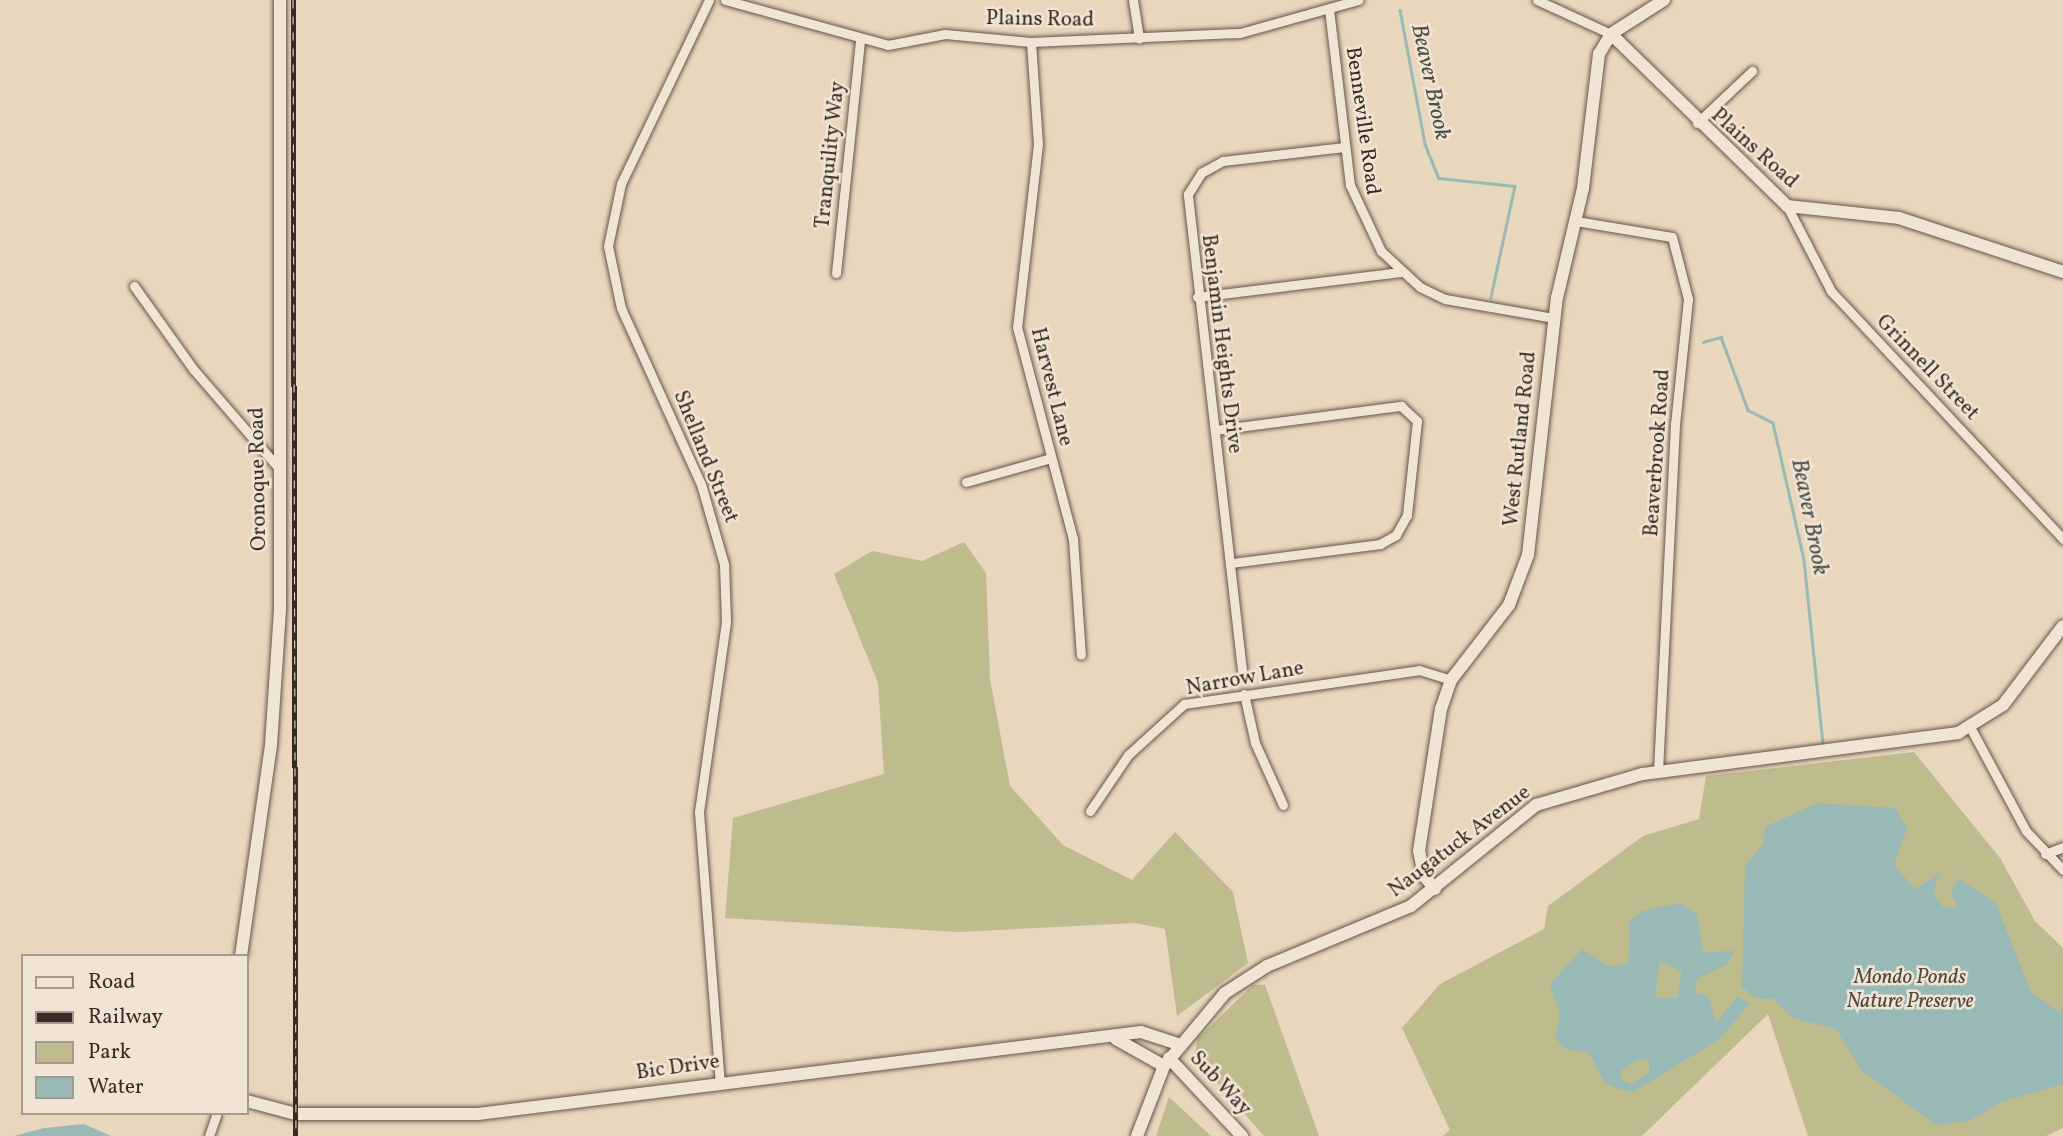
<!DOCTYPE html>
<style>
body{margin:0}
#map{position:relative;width:2063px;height:1136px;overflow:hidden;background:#e8d6bd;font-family:Vollkorn,serif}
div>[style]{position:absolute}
.green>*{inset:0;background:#bebc8c}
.water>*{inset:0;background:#98b9b5}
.stream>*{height:2.5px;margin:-1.25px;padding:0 1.25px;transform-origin:1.25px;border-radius:1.25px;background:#98b9b5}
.roads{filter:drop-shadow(0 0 2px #63564b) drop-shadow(0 0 2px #63564b)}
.street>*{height:9px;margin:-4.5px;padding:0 4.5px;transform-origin:4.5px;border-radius:4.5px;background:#f0e4d4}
.secondary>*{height:12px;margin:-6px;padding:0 6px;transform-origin:6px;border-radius:6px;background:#f0e4d4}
.rail>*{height:5px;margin-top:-2.5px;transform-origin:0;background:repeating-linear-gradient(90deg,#f0e4d4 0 8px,#372c25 0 16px);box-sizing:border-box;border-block:2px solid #372c25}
span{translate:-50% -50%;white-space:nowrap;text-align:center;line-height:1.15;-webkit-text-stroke:5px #f0e4d4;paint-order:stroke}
.street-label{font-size:21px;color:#372c25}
.park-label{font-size:21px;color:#52493a;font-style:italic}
.water-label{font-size:23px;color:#4f4f49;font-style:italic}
.legend{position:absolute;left:21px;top:954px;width:228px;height:161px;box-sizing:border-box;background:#f0e4d4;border:2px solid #a69a8e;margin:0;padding:9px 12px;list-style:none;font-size:21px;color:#372c25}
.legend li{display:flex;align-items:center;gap:14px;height:35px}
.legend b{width:35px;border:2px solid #a69a8e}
</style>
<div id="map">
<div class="green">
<div style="clip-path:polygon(964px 542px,986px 573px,990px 679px,1010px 786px,1063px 845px,1132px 880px,1175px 832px,1233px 892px,1248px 963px,1177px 1016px,1165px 929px,1135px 923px,958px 932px,725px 918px,733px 818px,884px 774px,878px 683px,834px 574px,872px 551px,922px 561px)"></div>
<div style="clip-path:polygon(1914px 752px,2000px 858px,2035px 921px,2063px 948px,2063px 1128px,2046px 1136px,1808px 1136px,1768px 1014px,1642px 1136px,1443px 1136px,1450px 1130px,1402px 1028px,1440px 984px,1544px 929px,1548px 906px,1643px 836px,1699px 819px,1706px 776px)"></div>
<div style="clip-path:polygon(1253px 985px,1265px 985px,1319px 1136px,1264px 1136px,1195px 1057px,1197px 1039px)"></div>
<div style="clip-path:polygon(1169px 1097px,1211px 1136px,1156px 1136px)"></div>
</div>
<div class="water">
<div style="clip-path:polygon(1817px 803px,1896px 808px,1907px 829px,1894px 865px,1915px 889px,1940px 873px,1933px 892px,1943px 907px,1958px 908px,1951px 893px,1958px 878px,1996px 903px,2031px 992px,2063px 1015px,2063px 1084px,2002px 1102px,1969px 1121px,1936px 1125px,1861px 1070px,1836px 1029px,1793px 1018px,1774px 999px,1755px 998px,1742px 987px,1745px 866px,1763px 844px,1765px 827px)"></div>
<div style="clip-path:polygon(evenodd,1679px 903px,1697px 914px,1703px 952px,1734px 951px,1728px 964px,1697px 979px,1695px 993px,1708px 995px,1716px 1022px,1738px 996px,1749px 1004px,1720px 1039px,1633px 1092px,1619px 1089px,1605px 1083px,1589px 1053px,1565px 1049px,1555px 1038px,1560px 1017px,1550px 984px,1582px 949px,1608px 966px,1628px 964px,1630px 921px,1642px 911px,1679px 903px,1660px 961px,1682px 972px,1677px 998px,1655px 998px,1660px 961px,1679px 903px,1639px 1059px,1649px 1060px,1649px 1072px,1631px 1084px,1621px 1080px,1622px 1070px,1639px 1059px)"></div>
<div style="clip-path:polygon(84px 1124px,111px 1136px,14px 1136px,44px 1128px)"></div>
</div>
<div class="stream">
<div style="left:1400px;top:10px;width:136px;rotate:79.4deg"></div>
<div style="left:1425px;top:144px;width:37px;rotate:68deg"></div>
<div style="left:1439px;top:178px;width:76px;rotate:6deg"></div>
<div style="left:1515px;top:186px;width:114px;rotate:102.2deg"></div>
<div style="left:1703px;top:342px;width:19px;rotate:-16deg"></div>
<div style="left:1721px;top:337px;width:78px;rotate:69.7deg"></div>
<div style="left:1748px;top:410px;width:28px;rotate:27deg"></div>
<div style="left:1773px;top:423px;width:140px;rotate:77.2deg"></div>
<div style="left:1804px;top:560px;width:184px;rotate:84.1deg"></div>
<div style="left:2060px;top:1015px;width:8px;rotate:-67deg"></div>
</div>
<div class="roads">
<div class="street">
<div style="left:709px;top:0;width:204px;rotate:115.6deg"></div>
<div style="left:621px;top:184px;width:63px;rotate:101.8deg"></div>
<div style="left:608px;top:246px;width:63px;rotate:78.2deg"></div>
<div style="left:621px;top:308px;width:193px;rotate:65.6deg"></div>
<div style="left:701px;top:484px;width:83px;rotate:74deg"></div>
<div style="left:724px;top:564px;width:58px;rotate:88deg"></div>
<div style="left:726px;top:622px;width:192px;rotate:98.1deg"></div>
<div style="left:699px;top:812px;width:271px;rotate:85.6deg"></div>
<div style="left:725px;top:0;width:169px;rotate:15.4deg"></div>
<div style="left:888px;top:45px;width:58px;rotate:-10.9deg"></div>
<div style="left:945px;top:34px;width:86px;rotate:5.3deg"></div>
<div style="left:1031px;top:42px;width:209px;rotate:-2.5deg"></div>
<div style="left:1240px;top:33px;width:123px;rotate:-15.6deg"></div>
<div style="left:1133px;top:0;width:39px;rotate:81deg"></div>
<div style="left:1537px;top:0;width:81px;rotate:24.7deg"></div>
<div style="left:1329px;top:9px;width:177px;rotate:83.2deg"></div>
<div style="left:1350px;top:185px;width:73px;rotate:64.8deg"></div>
<div style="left:1381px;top:251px;width:53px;rotate:42.7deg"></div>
<div style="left:1420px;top:287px;width:28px;rotate:26deg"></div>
<div style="left:1445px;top:299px;width:111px;rotate:9.9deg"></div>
<div style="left:1031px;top:42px;width:102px;rotate:86.1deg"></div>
<div style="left:1038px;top:144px;width:184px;rotate:96.5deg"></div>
<div style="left:1017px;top:327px;width:219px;rotate:75.2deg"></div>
<div style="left:1073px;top:539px;width:116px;rotate:86.1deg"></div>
<div style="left:1697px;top:123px;width:76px;rotate:-43.4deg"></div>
<div style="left:1787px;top:206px;width:96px;rotate:62.6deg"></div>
<div style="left:1831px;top:291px;width:340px;rotate:46.9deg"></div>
<div style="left:1576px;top:221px;width:97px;rotate:9.5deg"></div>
<div style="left:1672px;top:237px;width:64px;rotate:75.5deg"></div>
<div style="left:1688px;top:299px;width:126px;rotate:95.9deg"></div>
<div style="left:1675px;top:424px;width:348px;rotate:92.8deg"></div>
<div style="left:836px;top:273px;width:233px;rotate:-84.1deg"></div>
<div style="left:134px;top:286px;width:103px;rotate:54.5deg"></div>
<div style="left:194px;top:370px;width:127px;rotate:49.2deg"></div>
<div style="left:1197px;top:297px;width:205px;rotate:-7deg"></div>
<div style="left:1215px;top:430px;width:188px;rotate:-7.4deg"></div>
<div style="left:1401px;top:406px;width:22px;rotate:43deg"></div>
<div style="left:1417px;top:421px;width:95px;rotate:96.1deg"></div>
<div style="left:1407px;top:515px;width:23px;rotate:119deg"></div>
<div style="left:1396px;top:535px;width:18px;rotate:151deg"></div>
<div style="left:1380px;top:544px;width:150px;rotate:172.7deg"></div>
<div style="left:966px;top:482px;width:88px;rotate:-15.8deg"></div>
<div style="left:1242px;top:670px;width:479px;rotate:-96.5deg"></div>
<div style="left:1188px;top:194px;width:25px;rotate:-58deg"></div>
<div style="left:1201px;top:173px;width:25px;rotate:-29deg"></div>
<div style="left:1223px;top:161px;width:122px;rotate:-6.6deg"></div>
<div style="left:1244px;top:694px;width:50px;rotate:77.3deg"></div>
<div style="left:1255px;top:743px;width:68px;rotate:65.7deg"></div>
<div style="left:1970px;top:727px;width:118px;rotate:61.7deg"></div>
<div style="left:2026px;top:831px;width:54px;rotate:46.5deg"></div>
<div style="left:1090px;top:811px;width:68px;rotate:-55.8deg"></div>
<div style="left:1128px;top:755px;width:76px;rotate:-42.3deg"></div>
<div style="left:1184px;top:704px;width:237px;rotate:-8.2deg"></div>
<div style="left:1419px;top:670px;width:34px;rotate:17deg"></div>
<div style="left:2045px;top:854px;width:19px;rotate:-21deg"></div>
<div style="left:209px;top:1136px;width:24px;rotate:-71deg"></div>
</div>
<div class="secondary">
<div style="left:1611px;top:34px;width:246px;rotate:44.3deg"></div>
<div style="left:1787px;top:206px;width:113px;rotate:6.1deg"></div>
<div style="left:1899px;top:218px;width:173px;rotate:18.2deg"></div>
<div style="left:1435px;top:889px;width:17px;rotate:-130deg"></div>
<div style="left:1424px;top:876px;width:25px;rotate:-101deg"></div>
<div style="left:1419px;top:851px;width:144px;rotate:-81.2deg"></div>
<div style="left:1441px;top:709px;width:31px;rotate:-71deg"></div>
<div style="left:1451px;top:680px;width:95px;rotate:-52.3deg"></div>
<div style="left:1509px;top:605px;width:53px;rotate:-69.2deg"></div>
<div style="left:1528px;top:555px;width:259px;rotate:-83.6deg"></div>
<div style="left:1557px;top:298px;width:113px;rotate:-76.7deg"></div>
<div style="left:1583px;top:188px;width:135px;rotate:-83.2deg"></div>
<div style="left:1599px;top:54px;width:23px;rotate:-59deg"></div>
<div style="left:1611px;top:34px;width:63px;rotate:-32.7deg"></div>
<div style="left:241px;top:956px;width:213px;rotate:-81.9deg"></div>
<div style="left:271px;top:745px;width:135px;rotate:-86.2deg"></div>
<div style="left:280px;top:610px;width:610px;rotate:-90deg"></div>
<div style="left:1116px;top:1039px;width:55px;rotate:29.4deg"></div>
<div style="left:1169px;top:1058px;width:107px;rotate:46.9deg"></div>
<div style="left:247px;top:1101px;width:51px;rotate:14.9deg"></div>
<div style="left:296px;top:1114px;width:182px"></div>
<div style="left:478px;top:1114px;width:668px;rotate:-7.05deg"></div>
<div style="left:1141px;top:1032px;width:40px;rotate:18deg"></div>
<div style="left:1137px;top:1136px;width:75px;rotate:-68.9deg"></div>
<div style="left:1164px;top:1066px;width:95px;rotate:-50.1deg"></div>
<div style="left:1225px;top:993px;width:50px;rotate:-32.7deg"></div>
<div style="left:1267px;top:966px;width:156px;rotate:-22.6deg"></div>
<div style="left:1411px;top:906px;width:161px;rotate:-38.9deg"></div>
<div style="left:1536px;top:805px;width:111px;rotate:-16.2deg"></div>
<div style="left:1643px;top:774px;width:318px;rotate:-7.4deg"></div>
<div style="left:1958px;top:733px;width:53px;rotate:-31.9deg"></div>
<div style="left:2003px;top:705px;width:99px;rotate:-52.8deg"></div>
</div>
</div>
<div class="rail">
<div style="left:293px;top:0;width:1136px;rotate:89.85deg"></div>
</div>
<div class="street-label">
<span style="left:1040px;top:20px;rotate:1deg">Plains Road</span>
<span style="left:1362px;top:121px;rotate:82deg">Benneville Road</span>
<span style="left:1754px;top:149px;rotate:42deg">Plains Road</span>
<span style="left:831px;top:155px;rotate:-84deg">Tranquility Way</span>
<span style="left:1221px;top:344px;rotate:83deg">Benjamin Heights Drive</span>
<span style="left:1927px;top:368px;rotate:46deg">Grinnell Street</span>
<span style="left:1051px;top:387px;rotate:76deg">Harvest Lane</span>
<span style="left:1521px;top:439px;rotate:-84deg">West Rutland Road</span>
<span style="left:1658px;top:453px;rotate:-86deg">Beaverbrook Road</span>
<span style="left:705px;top:457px;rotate:68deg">Shelland Street</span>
<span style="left:259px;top:479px;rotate:-91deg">Oronoque Road</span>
<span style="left:1245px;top:679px;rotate:-10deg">Narrow Lane</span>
<span style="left:1460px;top:842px;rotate:-37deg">Naugatuck Avenue</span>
<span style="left:678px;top:1068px;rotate:-8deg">Bic Drive</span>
<span style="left:1220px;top:1084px;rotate:47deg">Sub Way</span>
</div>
<div class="park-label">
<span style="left:1910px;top:990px">Mondo Ponds<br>Nature Preserve</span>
</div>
<div class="water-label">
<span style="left:1430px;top:82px;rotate:78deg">Beaver Brook</span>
<span style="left:1809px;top:517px;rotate:79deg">Beaver Brook</span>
</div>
<ul class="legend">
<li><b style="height:9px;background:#f0e4d4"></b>Road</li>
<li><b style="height:9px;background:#372c25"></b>Railway</li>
<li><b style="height:19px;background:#bebc8c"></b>Park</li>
<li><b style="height:19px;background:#98b9b5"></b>Water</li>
</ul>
</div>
